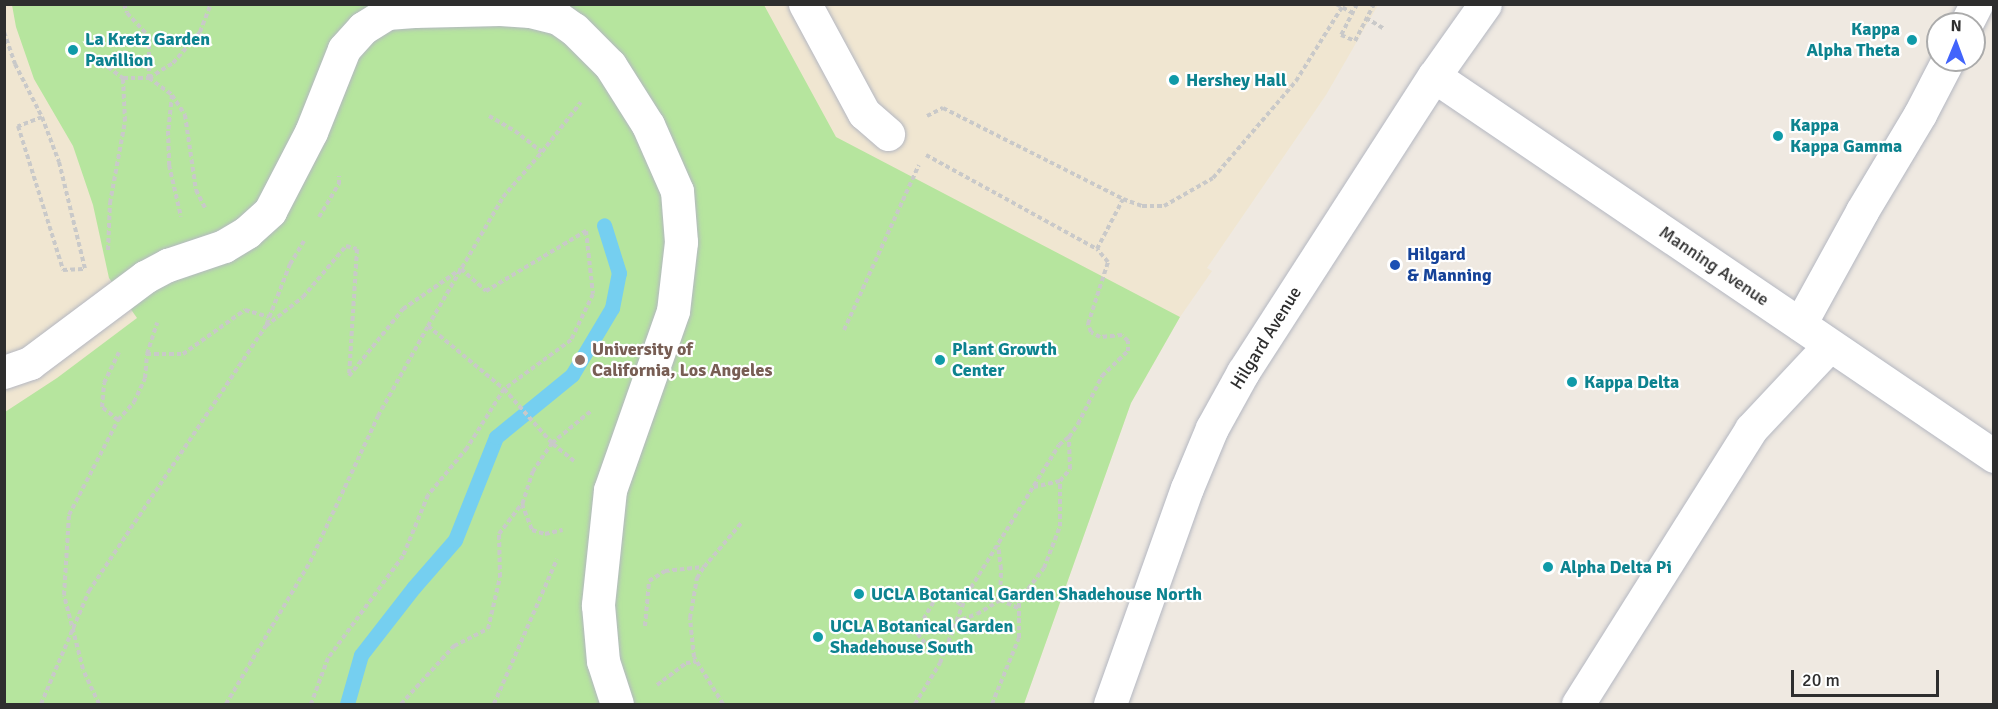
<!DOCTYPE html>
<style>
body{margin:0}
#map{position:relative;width:1998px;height:709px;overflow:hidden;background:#efe9e1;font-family:Signika,sans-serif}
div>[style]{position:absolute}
.education>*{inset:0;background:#f0e6d1}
.green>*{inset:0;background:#b6e59e}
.stream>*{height:15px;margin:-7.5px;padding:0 7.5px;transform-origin:7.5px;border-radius:7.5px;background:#75cff0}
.path>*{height:4px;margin-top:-2px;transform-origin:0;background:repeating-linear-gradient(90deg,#c9c9c9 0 4.5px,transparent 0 7.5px)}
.roads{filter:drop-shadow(0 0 2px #b4b7c1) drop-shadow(0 0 2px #b4b7c1)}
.minor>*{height:33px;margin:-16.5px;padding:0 16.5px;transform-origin:16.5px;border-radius:16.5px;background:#fff}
.dots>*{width:16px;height:16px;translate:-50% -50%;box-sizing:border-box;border:3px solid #fff;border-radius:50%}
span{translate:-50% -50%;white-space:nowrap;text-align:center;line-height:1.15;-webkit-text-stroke:4.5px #fff;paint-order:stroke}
.culture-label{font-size:18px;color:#0d838f;font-weight:700}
.right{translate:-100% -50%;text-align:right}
.left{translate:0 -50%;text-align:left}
.transit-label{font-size:18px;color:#164399;font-weight:700}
.street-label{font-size:18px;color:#2e2e2e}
.education-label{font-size:18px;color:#785e54;font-weight:700}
.frame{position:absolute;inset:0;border:6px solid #2e2e2e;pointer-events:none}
.north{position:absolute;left:1926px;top:12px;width:60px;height:60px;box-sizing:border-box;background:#fff;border:2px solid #ababab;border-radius:50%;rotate:1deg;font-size:16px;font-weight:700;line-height:24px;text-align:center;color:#2e2e2e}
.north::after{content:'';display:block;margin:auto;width:21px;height:27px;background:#4264fb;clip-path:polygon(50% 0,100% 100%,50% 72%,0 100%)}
.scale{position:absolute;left:1791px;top:670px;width:148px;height:27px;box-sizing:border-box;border:3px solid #2e2e2e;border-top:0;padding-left:8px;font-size:18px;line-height:21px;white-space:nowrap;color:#2e2e2e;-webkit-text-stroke:4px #fff;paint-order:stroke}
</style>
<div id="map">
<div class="education">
<div style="clip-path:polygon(4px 5px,1378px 5px,1326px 95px,1207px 268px,1212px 271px,1180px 317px,1131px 403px,1024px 704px,5px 704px)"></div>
</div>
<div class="green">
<div style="clip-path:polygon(12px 5px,764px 5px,836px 137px,1180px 317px,1131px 403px,1024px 704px,5px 704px,5px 412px,57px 378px,137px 318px,109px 278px,93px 205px,73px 146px,34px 79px,16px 27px)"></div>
</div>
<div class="stream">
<div style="left:347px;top:704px;width:51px;rotate:-74.1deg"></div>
<div style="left:361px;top:655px;width:86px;rotate:-52.1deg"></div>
<div style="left:414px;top:587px;width:62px;rotate:-48.9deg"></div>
<div style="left:455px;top:540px;width:111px;rotate:-68.3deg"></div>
<div style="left:496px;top:437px;width:98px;rotate:-39.2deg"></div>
<div style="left:572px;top:375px;width:78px;rotate:-59.2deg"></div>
<div style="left:612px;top:308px;width:36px;rotate:-79deg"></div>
<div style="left:619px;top:273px;width:50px;rotate:-107.4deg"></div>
</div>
<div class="path">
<div style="left:124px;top:4px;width:9px;rotate:72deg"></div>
<div style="left:127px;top:13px;width:33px;rotate:47deg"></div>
<div style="left:149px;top:37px;width:41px;rotate:90deg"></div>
<div style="left:149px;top:78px;width:29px;rotate:36deg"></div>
<div style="left:172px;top:95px;width:24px;rotate:57deg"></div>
<div style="left:185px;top:115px;width:76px;rotate:81.7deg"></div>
<div style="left:196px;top:190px;width:20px;rotate:63deg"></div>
<div style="left:1336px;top:4px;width:19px;rotate:28deg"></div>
<div style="left:1357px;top:4px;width:35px;rotate:117deg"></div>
<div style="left:1341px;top:35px;width:15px;rotate:23deg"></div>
<div style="left:1355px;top:41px;width:42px;rotate:-62.8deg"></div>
<div style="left:1366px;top:18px;width:21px;rotate:31deg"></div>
<div style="left:4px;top:32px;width:34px;rotate:71deg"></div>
<div style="left:15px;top:64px;width:59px;rotate:63deg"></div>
<div style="left:42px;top:117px;width:48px;rotate:69.3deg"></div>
<div style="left:59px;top:162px;width:110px;rotate:76.3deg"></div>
<div style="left:96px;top:58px;width:34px;rotate:37deg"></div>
<div style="left:123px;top:78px;width:26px"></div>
<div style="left:149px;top:78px;width:28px;rotate:-32deg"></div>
<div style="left:173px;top:63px;width:41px;rotate:-48.9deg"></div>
<div style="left:200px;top:32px;width:30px;rotate:-69deg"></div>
<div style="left:172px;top:95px;width:36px;rotate:96deg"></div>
<div style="left:168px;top:131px;width:34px;rotate:88deg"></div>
<div style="left:169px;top:165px;width:53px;rotate:77deg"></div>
<div style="left:489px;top:116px;width:30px;rotate:30deg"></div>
<div style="left:515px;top:131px;width:34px;rotate:38deg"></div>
<div style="left:542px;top:152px;width:63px;rotate:-52deg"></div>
<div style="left:927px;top:116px;width:18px;rotate:-27deg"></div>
<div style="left:943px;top:108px;width:202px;rotate:26.8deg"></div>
<div style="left:1123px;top:199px;width:20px;rotate:20deg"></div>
<div style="left:1142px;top:206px;width:22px"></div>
<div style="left:1164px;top:206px;width:56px;rotate:-29.7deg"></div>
<div style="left:1213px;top:178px;width:128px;rotate:-49.4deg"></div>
<div style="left:1296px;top:81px;width:87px;rotate:-58.1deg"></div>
<div style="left:42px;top:117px;width:26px;rotate:159deg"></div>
<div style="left:18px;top:126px;width:151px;rotate:72.6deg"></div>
<div style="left:63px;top:270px;width:20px;rotate:-3deg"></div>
<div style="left:926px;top:155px;width:195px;rotate:28.8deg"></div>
<div style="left:1097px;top:249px;width:56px;rotate:-62.5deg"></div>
<div style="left:319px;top:217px;width:39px;rotate:-59deg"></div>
<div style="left:339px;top:184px;width:8px;rotate:-90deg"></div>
<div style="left:304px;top:241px;width:27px;rotate:121deg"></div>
<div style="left:290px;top:264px;width:66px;rotate:111.2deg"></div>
<div style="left:266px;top:326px;width:47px;rotate:-38.1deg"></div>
<div style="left:303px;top:297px;width:67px;rotate:-49.9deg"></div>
<div style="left:346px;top:246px;width:11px;rotate:15deg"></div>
<div style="left:357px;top:249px;width:127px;rotate:93.6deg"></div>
<div style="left:349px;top:376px;width:86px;rotate:-51.1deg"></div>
<div style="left:403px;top:309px;width:70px;rotate:-34.6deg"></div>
<div style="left:461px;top:269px;width:33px;rotate:41deg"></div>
<div style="left:486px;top:291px;width:117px;rotate:-31deg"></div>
<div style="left:586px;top:231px;width:63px;rotate:83.7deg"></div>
<div style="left:593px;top:294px;width:51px;rotate:115.6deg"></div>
<div style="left:571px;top:340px;width:83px;rotate:143.8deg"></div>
<div style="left:504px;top:389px;width:70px;rotate:122.1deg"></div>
<div style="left:467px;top:448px;width:61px;rotate:129.7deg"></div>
<div style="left:428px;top:495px;width:66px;rotate:112.3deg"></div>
<div style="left:403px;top:556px;width:127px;rotate:126.3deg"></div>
<div style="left:328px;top:658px;width:49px;rotate:110.3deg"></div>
<div style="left:108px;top:250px;width:47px;rotate:-87.6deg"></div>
<div style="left:110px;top:203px;width:83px;rotate:-79.6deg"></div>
<div style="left:125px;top:121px;width:43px;rotate:-92.7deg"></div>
<div style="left:428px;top:326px;width:99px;rotate:39.7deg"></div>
<div style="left:504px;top:389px;width:72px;rotate:48.4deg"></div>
<div style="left:552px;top:443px;width:34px;rotate:124deg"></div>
<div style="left:533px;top:471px;width:35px;rotate:108deg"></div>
<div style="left:522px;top:504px;width:28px;rotate:69deg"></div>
<div style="left:532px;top:530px;width:14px;rotate:17deg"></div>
<div style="left:545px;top:534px;width:18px;rotate:-13deg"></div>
<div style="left:844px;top:330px;width:181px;rotate:-65.6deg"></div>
<div style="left:147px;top:354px;width:36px"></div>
<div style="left:183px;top:354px;width:76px;rotate:-35.4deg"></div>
<div style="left:245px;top:310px;width:25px;rotate:16deg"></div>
<div style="left:118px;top:420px;width:21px;rotate:-141deg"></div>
<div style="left:102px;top:407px;width:24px;rotate:-85deg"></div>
<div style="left:104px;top:383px;width:34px;rotate:-64deg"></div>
<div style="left:574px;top:461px;width:28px;rotate:-141deg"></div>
<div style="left:552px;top:443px;width:50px;rotate:-39.4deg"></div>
<div style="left:1060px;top:481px;width:16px;rotate:-50deg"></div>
<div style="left:1070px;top:469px;width:32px;rotate:-92deg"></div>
<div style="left:1000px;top:600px;width:22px;rotate:24deg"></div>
<div style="left:955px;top:622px;width:23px;rotate:-20deg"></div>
<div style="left:977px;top:614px;width:27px;rotate:-31deg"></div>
<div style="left:1000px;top:600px;width:31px;rotate:-88deg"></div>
<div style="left:1001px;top:569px;width:24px;rotate:-97deg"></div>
<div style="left:645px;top:626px;width:45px;rotate:-84.9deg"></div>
<div style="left:649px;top:581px;width:19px;rotate:-32deg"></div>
<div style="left:665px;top:571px;width:38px;rotate:-6deg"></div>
<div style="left:944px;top:652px;width:21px;rotate:-155deg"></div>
<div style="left:925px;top:643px;width:14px;rotate:-129deg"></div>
<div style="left:916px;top:632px;width:44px;rotate:-59.9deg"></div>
<div style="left:938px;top:594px;width:13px;rotate:13deg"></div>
<div style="left:951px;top:597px;width:14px;rotate:39deg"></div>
<div style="left:657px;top:685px;width:36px;rotate:-37deg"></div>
<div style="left:686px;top:663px;width:10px;rotate:-6deg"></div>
<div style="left:41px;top:704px;width:123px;rotate:-67deg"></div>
<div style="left:89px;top:591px;width:319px;rotate:-56.3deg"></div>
<div style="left:99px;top:704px;width:38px;rotate:-115deg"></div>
<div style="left:83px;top:669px;width:76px;rotate:-104.4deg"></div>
<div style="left:64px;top:595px;width:80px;rotate:-86.4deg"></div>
<div style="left:69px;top:515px;width:107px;rotate:-62.7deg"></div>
<div style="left:118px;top:420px;width:24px;rotate:-48deg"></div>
<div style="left:134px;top:402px;width:26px;rotate:-65deg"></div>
<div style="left:145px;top:378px;width:24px;rotate:-85deg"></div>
<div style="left:147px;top:354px;width:33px;rotate:-72deg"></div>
<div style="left:226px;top:704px;width:165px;rotate:-59.4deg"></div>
<div style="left:310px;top:562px;width:161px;rotate:-65deg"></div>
<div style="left:378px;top:416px;width:103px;rotate:-60.9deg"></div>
<div style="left:428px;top:326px;width:149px;rotate:-59.8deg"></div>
<div style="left:503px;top:197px;width:60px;rotate:-49.1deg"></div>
<div style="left:401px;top:704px;width:79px;rotate:-47.6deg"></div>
<div style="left:454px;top:646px;width:38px;rotate:-27deg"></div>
<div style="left:488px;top:629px;width:53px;rotate:-77deg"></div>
<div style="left:500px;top:577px;width:43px;rotate:-91.3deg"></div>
<div style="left:499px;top:534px;width:38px;rotate:-53deg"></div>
<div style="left:494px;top:704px;width:158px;rotate:-66.5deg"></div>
<div style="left:723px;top:704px;width:55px;rotate:-121.7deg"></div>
<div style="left:694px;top:657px;width:39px;rotate:-96deg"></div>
<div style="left:690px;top:618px;width:41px;rotate:-80.1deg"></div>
<div style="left:697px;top:578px;width:13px;rotate:-58deg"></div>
<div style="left:704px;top:567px;width:60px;rotate:-49.7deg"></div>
<div style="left:915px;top:704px;width:48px;rotate:-58.6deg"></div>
<div style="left:940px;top:663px;width:74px;rotate:-68.6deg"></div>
<div style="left:967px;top:594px;width:175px;rotate:-58.3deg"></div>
<div style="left:1059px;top:445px;width:13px;rotate:-39deg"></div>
<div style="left:1069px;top:437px;width:16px;rotate:-55deg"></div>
<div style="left:1078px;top:424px;width:54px;rotate:-63.4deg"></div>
<div style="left:1102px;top:376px;width:36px;rotate:-44deg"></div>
<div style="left:1128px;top:351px;width:10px;rotate:-90deg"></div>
<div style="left:1128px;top:341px;width:8px;rotate:-135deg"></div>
<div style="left:1122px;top:335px;width:22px;rotate:175deg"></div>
<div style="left:1100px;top:337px;width:10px;rotate:-151deg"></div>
<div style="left:1091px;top:332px;width:9px;rotate:-111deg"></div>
<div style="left:1088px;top:324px;width:65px;rotate:-72.1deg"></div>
<div style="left:1108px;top:262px;width:17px;rotate:-130deg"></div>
<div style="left:992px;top:704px;width:71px;rotate:-67.8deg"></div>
<div style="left:1019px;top:638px;width:37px;rotate:-90deg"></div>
<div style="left:1019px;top:601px;width:41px;rotate:-52.9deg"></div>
<div style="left:1044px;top:568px;width:45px;rotate:-69.1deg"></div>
<div style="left:1060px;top:526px;width:45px;rotate:-90deg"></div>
<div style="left:1060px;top:481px;width:28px;rotate:167deg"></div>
</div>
<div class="roads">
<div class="minor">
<div style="left:805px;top:4px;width:124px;rotate:61.6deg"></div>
<div style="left:864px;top:113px;width:32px;rotate:41deg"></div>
<div style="left:1966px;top:24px;width:22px;rotate:-63deg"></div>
<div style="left:1434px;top:76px;width:677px;rotate:34.16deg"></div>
<div style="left:1800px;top:324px;width:129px;rotate:-61.2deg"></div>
<div style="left:1862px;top:211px;width:113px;rotate:-59.1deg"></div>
<div style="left:1920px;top:114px;width:61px;rotate:-62.6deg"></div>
<div style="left:4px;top:372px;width:28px;rotate:-19deg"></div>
<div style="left:30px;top:363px;width:144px;rotate:-36.8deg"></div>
<div style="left:145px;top:277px;width:26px;rotate:-28deg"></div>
<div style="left:168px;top:265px;width:59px;rotate:-18.7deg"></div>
<div style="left:224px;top:246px;width:27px;rotate:-31deg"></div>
<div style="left:247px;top:232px;width:31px;rotate:-42deg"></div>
<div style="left:270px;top:211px;width:89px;rotate:-62.6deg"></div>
<div style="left:311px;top:132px;width:89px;rotate:-68.3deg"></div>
<div style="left:344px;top:49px;width:28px;rotate:-48deg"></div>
<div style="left:363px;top:28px;width:28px;rotate:-32deg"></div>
<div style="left:387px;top:13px;width:27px;rotate:-4deg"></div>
<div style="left:414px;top:11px;width:86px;rotate:-1.3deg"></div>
<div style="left:500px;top:9px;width:30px;rotate:4deg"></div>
<div style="left:530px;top:11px;width:29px;rotate:14deg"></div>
<div style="left:558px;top:18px;width:19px;rotate:35deg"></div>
<div style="left:574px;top:29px;width:51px;rotate:45deg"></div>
<div style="left:610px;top:65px;width:71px;rotate:57.7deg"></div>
<div style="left:648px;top:125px;width:72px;rotate:66.3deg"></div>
<div style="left:677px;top:191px;width:51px;rotate:85.5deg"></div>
<div style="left:681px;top:242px;width:69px;rotate:96.6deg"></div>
<div style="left:673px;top:311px;width:190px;rotate:109.4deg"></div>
<div style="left:610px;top:490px;width:116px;rotate:96deg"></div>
<div style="left:598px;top:605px;width:56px;rotate:84.9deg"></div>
<div style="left:603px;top:661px;width:45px;rotate:72deg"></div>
<div style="left:1110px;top:704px;width:229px;rotate:-70.4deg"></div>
<div style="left:1187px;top:488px;width:65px;rotate:-67.4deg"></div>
<div style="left:1212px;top:428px;width:64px;rotate:-61deg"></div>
<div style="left:1243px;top:372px;width:352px;rotate:-57.2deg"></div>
<div style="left:1434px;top:76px;width:88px;rotate:-54.7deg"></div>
<div style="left:1578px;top:704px;width:325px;rotate:-57.8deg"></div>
<div style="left:1751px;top:429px;width:114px;rotate:-46.8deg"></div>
</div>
</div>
<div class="dots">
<div style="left:1912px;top:40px;background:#0f9aa8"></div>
<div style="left:73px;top:50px;background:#0f9aa8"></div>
<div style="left:1174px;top:80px;background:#0f9aa8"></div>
<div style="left:1778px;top:136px;background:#0f9aa8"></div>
<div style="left:1395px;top:265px;background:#1a4fb4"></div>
<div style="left:580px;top:360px;background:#8d6e63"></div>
<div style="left:940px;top:360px;background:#0f9aa8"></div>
<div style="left:1572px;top:382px;background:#0f9aa8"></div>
<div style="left:1548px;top:567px;background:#0f9aa8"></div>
<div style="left:859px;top:594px;background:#0f9aa8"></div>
<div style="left:818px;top:637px;background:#0f9aa8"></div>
</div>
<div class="culture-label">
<span class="right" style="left:1900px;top:40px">Kappa<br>Alpha Theta</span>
<span class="left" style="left:85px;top:50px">La Kretz Garden<br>Pavillion</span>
<span class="left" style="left:1186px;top:80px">Hershey Hall</span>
<span class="left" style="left:1790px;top:136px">Kappa<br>Kappa Gamma</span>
<span class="left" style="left:952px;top:360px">Plant Growth<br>Center</span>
<span class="left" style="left:1584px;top:382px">Kappa Delta</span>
<span class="left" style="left:1560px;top:567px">Alpha Delta Pi</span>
<span class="left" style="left:871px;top:594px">UCLA Botanical Garden Shadehouse North</span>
<span class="left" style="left:830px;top:637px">UCLA Botanical Garden<br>Shadehouse South</span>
</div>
<div class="transit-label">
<span class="left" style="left:1407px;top:265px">Hilgard<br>&amp; Manning</span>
</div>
<div class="street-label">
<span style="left:1714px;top:266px;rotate:34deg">Manning Avenue</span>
<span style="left:1266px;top:338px;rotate:-58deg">Hilgard Avenue</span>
</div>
<div class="education-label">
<span class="left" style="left:592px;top:360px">University of<br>California, Los Angeles</span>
</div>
<div class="frame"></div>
<div class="north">N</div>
<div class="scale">20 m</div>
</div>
